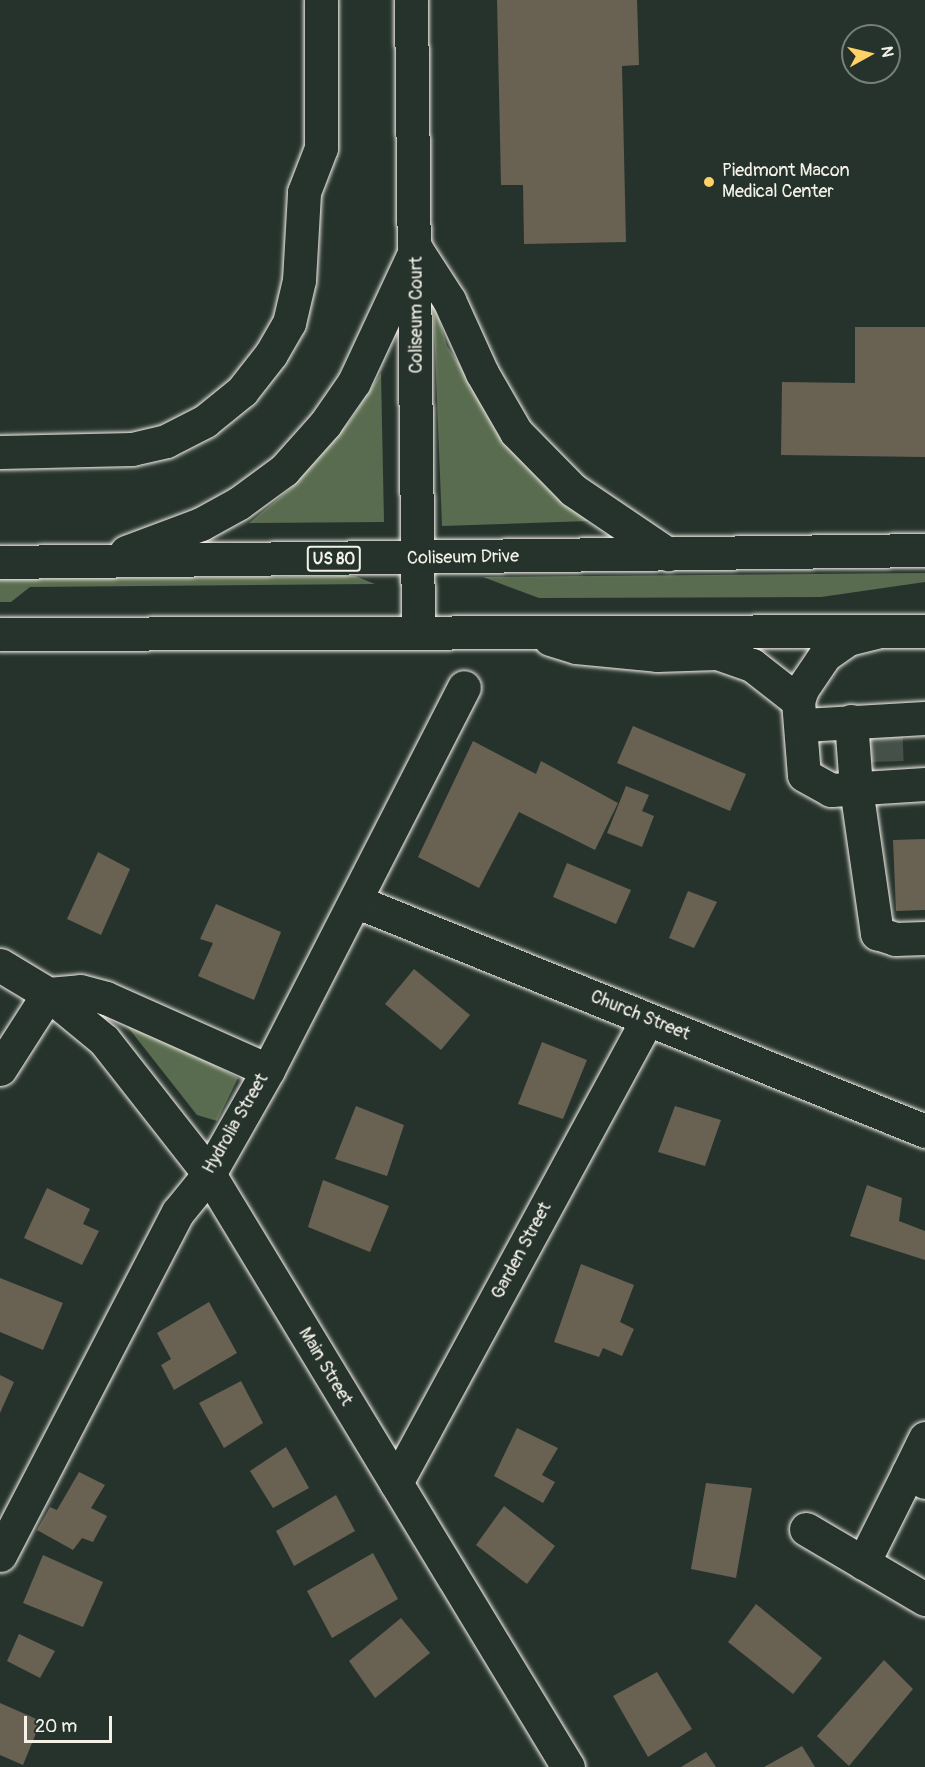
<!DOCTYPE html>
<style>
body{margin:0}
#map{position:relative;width:925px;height:1767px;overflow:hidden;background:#26332d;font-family:Pangolin,sans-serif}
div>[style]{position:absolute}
.green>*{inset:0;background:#596c4f}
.building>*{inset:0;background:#696152}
.minor-tunnel>*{height:33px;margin-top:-16.5px;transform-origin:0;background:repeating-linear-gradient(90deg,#455049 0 33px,transparent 0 49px)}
.roads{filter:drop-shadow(0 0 2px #f4f1e8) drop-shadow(0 0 2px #f4f1e8)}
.minor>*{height:33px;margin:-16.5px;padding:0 16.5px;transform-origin:16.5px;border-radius:16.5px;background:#26332d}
.major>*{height:33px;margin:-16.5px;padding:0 16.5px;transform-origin:16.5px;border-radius:16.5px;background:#26332d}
.dots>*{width:16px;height:16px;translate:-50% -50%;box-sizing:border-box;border:3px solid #26332d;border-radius:50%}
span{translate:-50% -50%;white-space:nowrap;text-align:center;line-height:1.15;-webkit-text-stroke:4.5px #26332d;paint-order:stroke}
.shield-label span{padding:2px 4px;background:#26332d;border:2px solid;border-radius:4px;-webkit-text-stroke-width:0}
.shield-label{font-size:16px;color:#f4f1e8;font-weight:700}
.poi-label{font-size:18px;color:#f4f1e8}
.left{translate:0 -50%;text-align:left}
.street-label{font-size:18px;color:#f4f1e8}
.north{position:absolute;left:841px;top:24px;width:60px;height:60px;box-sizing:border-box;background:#26332d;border:2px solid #787f78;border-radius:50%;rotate:82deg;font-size:16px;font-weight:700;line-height:24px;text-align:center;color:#f4f1e8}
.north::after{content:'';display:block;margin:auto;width:21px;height:27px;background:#ffd166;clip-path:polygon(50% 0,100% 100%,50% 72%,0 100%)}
.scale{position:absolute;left:24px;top:1716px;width:88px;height:27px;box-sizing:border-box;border:3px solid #f4f1e8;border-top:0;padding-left:8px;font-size:18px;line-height:21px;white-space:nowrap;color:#f4f1e8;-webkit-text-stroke:4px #26332d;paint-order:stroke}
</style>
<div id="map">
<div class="green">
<div style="clip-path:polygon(433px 298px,447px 346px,519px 452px,589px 521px,442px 526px)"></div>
<div style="clip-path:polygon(381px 373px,384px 522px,249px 523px,290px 489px,350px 421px)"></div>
<div style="clip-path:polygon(925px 573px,925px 582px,821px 597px,539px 598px,483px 577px)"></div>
<div style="clip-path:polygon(355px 576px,375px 584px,30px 587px,11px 602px,0 602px,0 579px)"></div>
<div style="clip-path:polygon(112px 1007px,238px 1078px,217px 1121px,197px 1115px)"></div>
</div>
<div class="building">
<div style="clip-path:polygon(497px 0,637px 0,639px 65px,622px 66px,626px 242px,524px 244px,523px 185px,501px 185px)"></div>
<div style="clip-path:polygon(855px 327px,925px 327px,925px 457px,781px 455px,782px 382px,855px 383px)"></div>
<div style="clip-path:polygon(633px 726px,746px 774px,730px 811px,617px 763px)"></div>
<div style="clip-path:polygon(473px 741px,536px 774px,541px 761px,618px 803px,595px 850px,519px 812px,479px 888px,418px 857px)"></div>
<div style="clip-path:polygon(626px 786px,649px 795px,642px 811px,654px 816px,642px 847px,607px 833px)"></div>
<div style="clip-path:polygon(925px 839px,925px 910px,896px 911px,893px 840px)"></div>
<div style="clip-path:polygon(98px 852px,130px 869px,101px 935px,67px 919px)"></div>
<div style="clip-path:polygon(567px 863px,631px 890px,616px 924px,553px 897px)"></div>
<div style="clip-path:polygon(688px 891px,717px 902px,694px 948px,669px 938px)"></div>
<div style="clip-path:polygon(216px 904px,281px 932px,254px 1000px,198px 976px,213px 943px,200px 939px)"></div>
<div style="clip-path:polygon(414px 969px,470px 1015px,441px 1050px,385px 1004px)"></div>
<div style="clip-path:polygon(542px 1042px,587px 1060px,563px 1119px,518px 1104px)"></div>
<div style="clip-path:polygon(356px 1106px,404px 1125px,387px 1176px,335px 1159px)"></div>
<div style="clip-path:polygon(675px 1106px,721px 1120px,705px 1166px,658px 1152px)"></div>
<div style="clip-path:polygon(323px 1180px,389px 1206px,370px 1252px,308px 1227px)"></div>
<div style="clip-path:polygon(867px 1185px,902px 1198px,899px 1221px,925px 1231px,925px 1260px,850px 1236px)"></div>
<div style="clip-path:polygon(47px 1188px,90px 1209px,83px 1224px,99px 1231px,82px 1265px,24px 1238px)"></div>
<div style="clip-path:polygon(581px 1264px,634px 1285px,620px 1322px,634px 1329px,622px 1356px,603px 1348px,599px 1357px,554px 1342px)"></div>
<div style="clip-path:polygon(0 1278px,63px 1303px,43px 1350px,0 1332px)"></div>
<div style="clip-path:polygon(209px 1302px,237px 1353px,174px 1390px,161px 1365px,171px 1359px,157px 1333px)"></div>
<div style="clip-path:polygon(0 1375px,14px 1382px,0 1413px)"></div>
<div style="clip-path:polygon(241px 1381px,263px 1423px,224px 1448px,199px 1403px)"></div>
<div style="clip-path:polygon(517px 1428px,558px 1448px,542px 1475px,555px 1482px,543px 1503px,494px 1476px)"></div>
<div style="clip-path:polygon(286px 1447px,309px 1488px,273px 1508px,250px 1471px)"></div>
<div style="clip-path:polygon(79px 1472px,105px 1485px,91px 1508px,107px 1516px,93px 1542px,82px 1538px,73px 1550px,37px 1530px,50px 1507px,57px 1510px)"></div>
<div style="clip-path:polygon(706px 1483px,752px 1488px,736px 1578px,691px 1569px)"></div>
<div style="clip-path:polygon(336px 1495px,355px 1531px,294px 1566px,276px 1531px)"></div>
<div style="clip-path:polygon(504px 1506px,555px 1546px,527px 1584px,476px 1545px)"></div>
<div style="clip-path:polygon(373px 1553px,398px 1599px,332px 1638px,307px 1591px)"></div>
<div style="clip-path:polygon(43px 1555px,103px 1582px,83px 1627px,23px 1603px)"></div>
<div style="clip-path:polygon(756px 1604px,822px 1658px,793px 1694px,728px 1642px)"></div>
<div style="clip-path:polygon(401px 1618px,430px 1653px,375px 1698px,349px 1661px)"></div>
<div style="clip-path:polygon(19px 1634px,55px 1651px,40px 1678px,7px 1661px)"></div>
<div style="clip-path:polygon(884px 1660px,913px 1689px,849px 1766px,817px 1736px)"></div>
<div style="clip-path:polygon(657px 1672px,692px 1729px,648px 1757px,613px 1696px)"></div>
<div style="clip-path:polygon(0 1703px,41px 1721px,23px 1765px,0 1755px)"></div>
<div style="clip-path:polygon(802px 1746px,815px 1767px,764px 1767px)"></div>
<div style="clip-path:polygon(706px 1752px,716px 1767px,681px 1767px)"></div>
</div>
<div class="minor-tunnel">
<div style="left:886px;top:731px;width:30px;rotate:88deg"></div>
</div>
<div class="roads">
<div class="minor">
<div style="left:411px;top:0;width:631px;rotate:89.36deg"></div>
<div style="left:0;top:452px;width:132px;rotate:-1.3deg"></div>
<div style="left:132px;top:449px;width:35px;rotate:-13deg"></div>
<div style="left:166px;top:441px;width:44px;rotate:-27.1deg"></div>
<div style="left:205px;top:421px;width:48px;rotate:-39deg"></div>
<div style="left:242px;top:391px;width:47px;rotate:-51.9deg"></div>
<div style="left:271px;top:354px;width:36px;rotate:-60deg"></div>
<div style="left:289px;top:323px;width:44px;rotate:-76.9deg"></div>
<div style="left:299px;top:280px;width:88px;rotate:-86.7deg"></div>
<div style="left:304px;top:192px;width:47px;rotate:-68.9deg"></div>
<div style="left:321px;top:148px;width:148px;rotate:-90deg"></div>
<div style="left:876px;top:632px;width:29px;rotate:166deg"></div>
<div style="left:848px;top:639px;width:28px;rotate:145deg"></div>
<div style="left:825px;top:655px;width:41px;rotate:124.1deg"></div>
<div style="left:802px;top:689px;width:13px;rotate:108deg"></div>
<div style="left:798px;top:701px;width:74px;rotate:85.4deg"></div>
<div style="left:804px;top:775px;width:31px;rotate:29deg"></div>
<div style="left:831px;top:790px;width:94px;rotate:-3.7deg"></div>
<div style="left:550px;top:639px;width:27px;rotate:17deg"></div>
<div style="left:576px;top:647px;width:81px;rotate:5.6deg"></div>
<div style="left:657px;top:655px;width:60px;rotate:-1.9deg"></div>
<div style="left:717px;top:653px;width:37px;rotate:19deg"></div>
<div style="left:752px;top:665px;width:58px;rotate:38deg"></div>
<div style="left:851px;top:721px;width:67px;rotate:85.7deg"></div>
<div style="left:856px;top:788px;width:147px;rotate:81.8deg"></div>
<div style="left:877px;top:933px;width:19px;rotate:18deg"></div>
<div style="left:895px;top:939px;width:30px;rotate:-2deg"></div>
<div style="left:803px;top:725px;width:122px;rotate:-3.3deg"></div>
<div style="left:355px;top:901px;width:615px;rotate:21.97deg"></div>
<div style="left:0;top:965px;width:56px;rotate:31.1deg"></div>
<div style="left:48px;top:994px;width:72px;rotate:39.4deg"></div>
<div style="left:104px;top:1040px;width:170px;rotate:51.9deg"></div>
<div style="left:209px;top:1174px;width:693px;rotate:58.81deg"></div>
<div style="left:0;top:1069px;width:89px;rotate:-57.4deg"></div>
<div style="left:48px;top:994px;width:32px;rotate:-5deg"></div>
<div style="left:80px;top:991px;width:27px;rotate:15deg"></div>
<div style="left:106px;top:998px;width:177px;rotate:24deg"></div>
<div style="left:925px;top:1438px;width:39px;rotate:116deg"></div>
<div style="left:908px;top:1473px;width:19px;rotate:28deg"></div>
<div style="left:396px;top:1483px;width:527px;rotate:-61.54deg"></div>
<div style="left:806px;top:1529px;width:138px;rotate:30.5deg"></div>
<div style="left:0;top:1555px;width:386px;rotate:-62.6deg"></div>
<div style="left:178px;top:1212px;width:49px;rotate:-50.8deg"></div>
<div style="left:209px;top:1174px;width:120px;rotate:-60.4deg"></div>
<div style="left:268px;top:1070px;width:430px;rotate:-62.9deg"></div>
<div style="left:863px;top:1563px;width:101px;rotate:-63.4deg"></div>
</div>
<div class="major">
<div style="left:416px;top:249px;width:61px;rotate:57.1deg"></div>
<div style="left:449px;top:300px;width:80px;rotate:65.7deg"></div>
<div style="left:482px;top:373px;width:68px;rotate:60deg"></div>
<div style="left:516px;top:432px;width:81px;rotate:45.5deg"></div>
<div style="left:573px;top:490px;width:115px;rotate:34deg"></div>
<div style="left:126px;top:552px;width:80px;rotate:-20.5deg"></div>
<div style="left:201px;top:524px;width:43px;rotate:-28.9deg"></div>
<div style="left:239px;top:503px;width:56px;rotate:-36.3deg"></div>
<div style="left:284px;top:470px;width:62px;rotate:-48.3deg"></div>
<div style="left:325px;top:424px;width:51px;rotate:-55.4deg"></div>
<div style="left:354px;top:382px;width:147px;rotate:-65deg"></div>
<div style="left:0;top:562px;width:925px;rotate:-0.74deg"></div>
<div style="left:0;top:634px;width:925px;rotate:-0.19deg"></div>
</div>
</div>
<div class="dots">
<div style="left:709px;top:182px;background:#ffd166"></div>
</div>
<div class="shield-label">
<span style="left:334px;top:559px">US 80</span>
</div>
<div class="poi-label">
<span class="left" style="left:722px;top:182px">Piedmont Macon<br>Medical Center</span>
</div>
<div class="street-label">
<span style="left:417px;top:315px;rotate:-90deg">Coliseum Court</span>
<span style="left:463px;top:558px;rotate:-1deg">Coliseum Drive</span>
<span style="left:640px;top:1016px;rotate:22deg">Church Street</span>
<span style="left:236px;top:1124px;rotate:-60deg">Hydrolia Street</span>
<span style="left:522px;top:1251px;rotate:-62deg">Garden Street</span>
<span style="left:325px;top:1367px;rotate:59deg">Main Street</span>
</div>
<div class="north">N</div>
<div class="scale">20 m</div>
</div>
